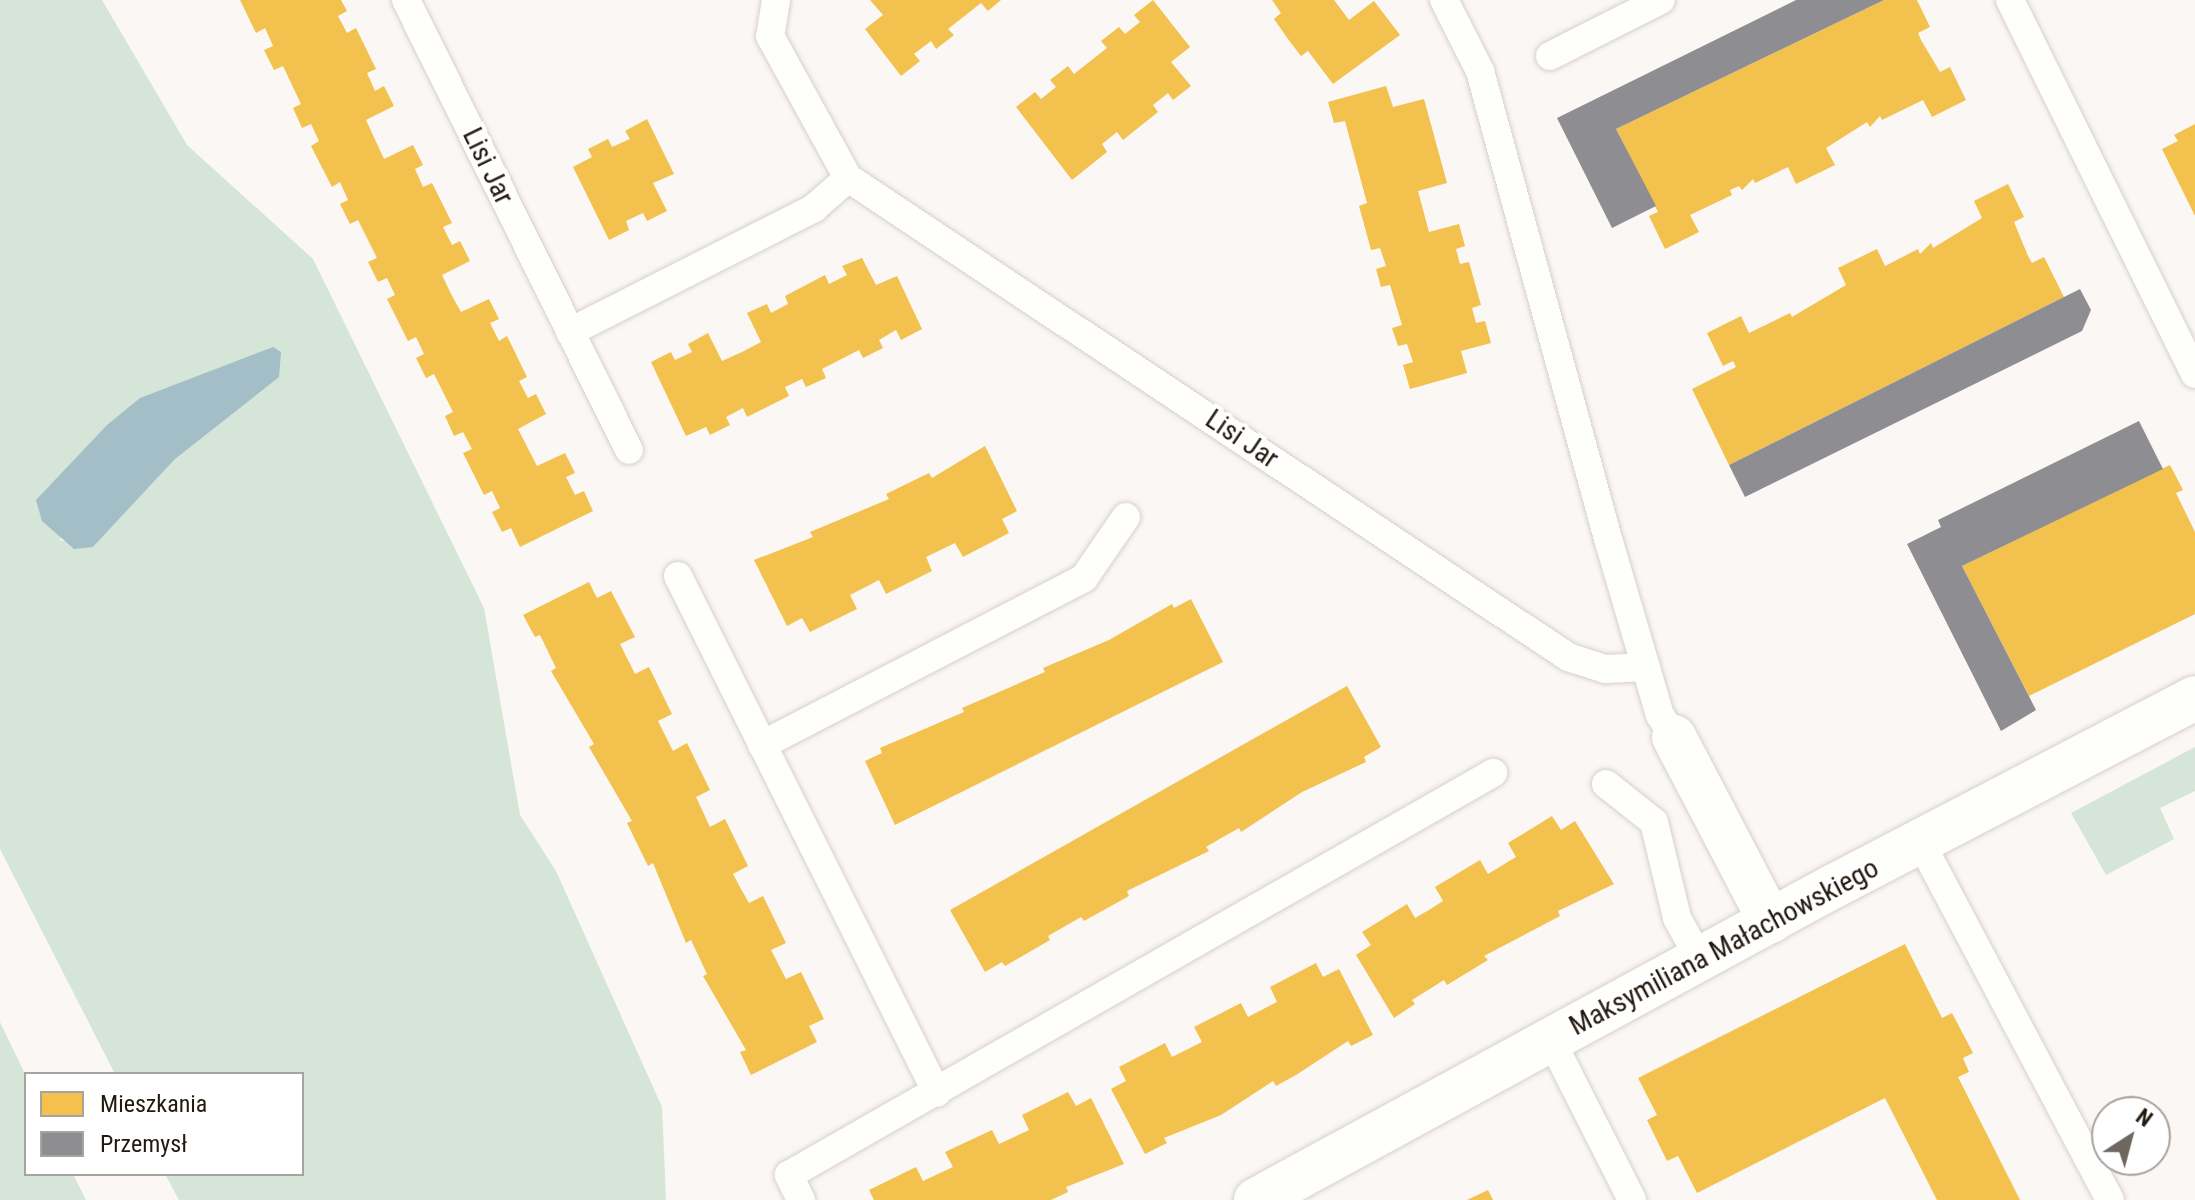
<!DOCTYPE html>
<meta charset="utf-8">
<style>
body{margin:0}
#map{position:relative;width:2195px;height:1200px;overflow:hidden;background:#faf7f4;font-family:"Roboto Condensed",sans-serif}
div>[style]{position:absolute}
.green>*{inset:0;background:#d5e5d8}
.water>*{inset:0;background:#a4bec7}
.homes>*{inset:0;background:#f2c14e}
.industry>*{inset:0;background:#8d8d92}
.roads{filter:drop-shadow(0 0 2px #d6d0ca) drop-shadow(0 0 2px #d6d0ca)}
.lane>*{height:28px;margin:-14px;padding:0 14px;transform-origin:14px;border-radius:14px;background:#fefefd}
.street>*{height:44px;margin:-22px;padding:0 22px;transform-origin:22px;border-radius:22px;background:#fefefd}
span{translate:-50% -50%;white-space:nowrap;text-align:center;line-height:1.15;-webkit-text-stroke:8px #fff;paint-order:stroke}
.street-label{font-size:28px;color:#22190f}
.legend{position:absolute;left:24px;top:1072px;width:280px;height:104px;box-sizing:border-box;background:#fff;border:2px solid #a7a39f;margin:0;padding:10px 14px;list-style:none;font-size:24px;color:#22190f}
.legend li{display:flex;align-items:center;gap:16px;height:40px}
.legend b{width:40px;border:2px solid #a7a39f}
.north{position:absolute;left:2091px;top:1096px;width:80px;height:80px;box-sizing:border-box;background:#fff;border:2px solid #a7a39f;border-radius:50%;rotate:36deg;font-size:22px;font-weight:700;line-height:32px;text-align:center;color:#22190f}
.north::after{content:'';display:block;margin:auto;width:28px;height:36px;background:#6e675f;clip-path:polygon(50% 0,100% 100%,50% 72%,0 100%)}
</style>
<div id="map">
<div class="green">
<div style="clip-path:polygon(evenodd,0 0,102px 0,187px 145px,313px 259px,484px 608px,520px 815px,556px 871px,662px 1107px,666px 1200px,179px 1200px,165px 1174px,302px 1174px,302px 1074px,115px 1074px,0 849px,0 0,175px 459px,93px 547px,59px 540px,175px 459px)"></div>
<div style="clip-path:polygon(2195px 747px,2195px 791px,2160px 808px,2174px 839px,2106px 875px,2071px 813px)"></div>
<div style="clip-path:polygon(0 1022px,26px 1076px,26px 1174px,73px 1174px,86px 1200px,0 1200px)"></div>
</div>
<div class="water">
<div style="clip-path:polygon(273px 347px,281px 352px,279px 377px,175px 459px,93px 547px,74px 549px,42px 521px,36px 500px,107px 425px,140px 398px)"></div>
</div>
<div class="homes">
<div style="clip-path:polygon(240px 0,341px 0,347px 11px,338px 16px,347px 33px,356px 28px,376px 69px,367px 73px,375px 91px,384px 86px,394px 106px,366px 120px,384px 159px,413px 145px,423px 165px,415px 169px,423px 187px,432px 183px,452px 223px,443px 227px,452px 245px,460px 241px,470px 261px,442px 275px,451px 294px,461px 312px,489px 299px,499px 319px,490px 323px,499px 341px,507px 336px,527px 377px,519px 381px,528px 398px,536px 394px,546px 414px,518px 429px,537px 466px,565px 453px,575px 473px,566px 477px,575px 495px,584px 491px,593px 511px,520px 547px,511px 528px,502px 532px,492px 512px,500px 508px,492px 491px,484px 495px,463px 453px,472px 449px,463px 432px,454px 436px,445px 416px,453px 412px,434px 374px,426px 378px,416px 358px,424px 354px,416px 337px,408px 341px,387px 299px,395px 295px,387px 278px,378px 282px,368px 262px,377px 258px,358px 220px,350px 224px,340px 204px,348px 200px,340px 182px,332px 187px,311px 146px,319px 141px,311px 124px,302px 128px,293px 108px,301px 104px,283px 66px,274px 70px,264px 50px,273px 46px,265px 28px,256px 33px)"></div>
<div style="clip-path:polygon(870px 0,1001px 0,988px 11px,981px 3px,948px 29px,954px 35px,936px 49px,931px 41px,914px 54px,920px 61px,901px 76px,865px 29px,883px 15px)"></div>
<div style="clip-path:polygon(1153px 0,1190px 47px,1171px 62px,1191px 86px,1173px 100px,1168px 93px,1153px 105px,1158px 112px,1123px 140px,1117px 132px,1102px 144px,1107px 152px,1072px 180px,1016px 107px,1035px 92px,1041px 99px,1056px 87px,1050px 80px,1068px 66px,1074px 74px,1107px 48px,1101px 41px,1119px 27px,1125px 34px,1140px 22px,1134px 15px)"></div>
<div style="clip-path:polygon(1272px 0,1334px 0,1349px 20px,1374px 1px,1400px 35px,1333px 84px,1308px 51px,1301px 56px,1288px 39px,1274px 19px,1281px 13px)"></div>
<div style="clip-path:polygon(1884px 0,1917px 0,1930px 27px,1918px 33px,1921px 40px,1940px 72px,1950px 67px,1966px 100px,1932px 117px,1923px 100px,1882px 120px,1880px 116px,1870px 127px,1867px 122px,1826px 148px,1835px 165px,1796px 184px,1788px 167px,1755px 183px,1753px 179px,1742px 190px,1739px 186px,1730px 190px,1732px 195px,1690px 215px,1699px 232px,1665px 249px,1649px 216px,1658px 212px,1616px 129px)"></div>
<div style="clip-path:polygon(1386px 86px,1393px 107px,1424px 99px,1447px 183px,1418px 191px,1429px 232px,1459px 224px,1465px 246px,1456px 249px,1460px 264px,1469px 262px,1481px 305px,1472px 308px,1476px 323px,1485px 321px,1491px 343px,1461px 351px,1467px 373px,1410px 389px,1403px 365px,1413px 362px,1407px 344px,1398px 346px,1392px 328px,1402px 325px,1390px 285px,1381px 287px,1376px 269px,1386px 266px,1380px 248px,1371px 250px,1359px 206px,1367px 203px,1345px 121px,1334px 123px,1328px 102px)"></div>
<div style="clip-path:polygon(647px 119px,674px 174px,653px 183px,667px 211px,647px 221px,643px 213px,626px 221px,629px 230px,609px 240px,573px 167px,592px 157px,588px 149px,608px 139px,612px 147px,630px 139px,625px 131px)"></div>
<div style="clip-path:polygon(2195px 124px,2195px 216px,2162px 149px,2178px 141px,2174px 135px)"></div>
<div style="clip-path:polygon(2008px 184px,2024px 217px,2014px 222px,2028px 256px,2032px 263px,2044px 257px,2064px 297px,1729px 465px,1692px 389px,1736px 367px,1733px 361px,1723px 366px,1707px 333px,1741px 316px,1749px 333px,1790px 313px,1792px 317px,1846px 285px,1838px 268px,1877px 249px,1885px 266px,1918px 249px,1920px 254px,1931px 243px,1933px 248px,1982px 218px,1974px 201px)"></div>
<div style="clip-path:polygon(862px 258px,876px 285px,897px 276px,922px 329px,901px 340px,896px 330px,879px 340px,883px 348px,863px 358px,859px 350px,822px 369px,826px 378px,806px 387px,802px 379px,785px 387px,789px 396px,747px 417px,743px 408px,726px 417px,730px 425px,710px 435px,706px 427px,686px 436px,651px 362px,671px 352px,675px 360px,692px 352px,688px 344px,708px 333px,722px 361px,742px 352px,761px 342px,747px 313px,767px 304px,771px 313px,788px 304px,785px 296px,825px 275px,829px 284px,847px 275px,842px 266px)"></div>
<div style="clip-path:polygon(985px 446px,1017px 511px,1002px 519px,1009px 533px,963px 557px,955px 543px,926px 557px,932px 571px,886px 594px,879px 580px,850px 595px,857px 609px,810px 632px,802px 618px,787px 626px,754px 560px,813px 537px,810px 532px,889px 499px,886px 494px,929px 473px,932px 478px)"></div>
<div style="clip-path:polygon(2170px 465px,2183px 490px,2176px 493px,2195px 532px,2195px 614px,2029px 696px,1962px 566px)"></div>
<div style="clip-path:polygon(589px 582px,597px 598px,611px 591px,635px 637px,620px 644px,635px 674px,649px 667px,672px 714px,658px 721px,673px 751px,687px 743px,710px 790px,696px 797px,710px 827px,725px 819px,748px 866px,733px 874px,741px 889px,749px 903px,763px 896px,786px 943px,771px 950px,786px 979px,801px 972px,824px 1019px,809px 1026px,817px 1042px,751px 1075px,740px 1052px,746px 1050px,703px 976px,707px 974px,691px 940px,686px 943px,653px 863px,648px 866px,627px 823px,632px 821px,589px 747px,594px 744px,551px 671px,556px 668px,540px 635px,535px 637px,523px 615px)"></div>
<div style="clip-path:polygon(1191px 599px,1223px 662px,895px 825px,865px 761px,882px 753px,880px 748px,964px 712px,962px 708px,1045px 672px,1043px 668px,1109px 640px,1172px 604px,1174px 608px)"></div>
<div style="clip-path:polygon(1347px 686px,1381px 747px,1364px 757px,1366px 762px,1302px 792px,1241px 832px,1239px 828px,1223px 837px,1206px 847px,1209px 851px,1127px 891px,1129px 896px,1084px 921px,1081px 917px,1048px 936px,1050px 940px,1005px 966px,1002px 962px,985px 972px,950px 910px)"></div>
<div style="clip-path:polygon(1552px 816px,1561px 830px,1575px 821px,1614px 884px,1558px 911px,1560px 916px,1484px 956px,1488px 960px,1447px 985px,1444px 980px,1412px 1000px,1415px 1004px,1394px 1018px,1356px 955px,1371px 945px,1362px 932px,1407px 904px,1415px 918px,1429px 910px,1443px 901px,1435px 887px,1480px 860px,1488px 874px,1516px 857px,1508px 843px)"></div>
<div style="clip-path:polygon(1905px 944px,1942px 1018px,1952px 1013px,1973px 1053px,1963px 1058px,1969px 1072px,1958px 1077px,2020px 1200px,1937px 1200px,1885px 1098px,1697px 1193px,1678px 1156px,1667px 1161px,1647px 1120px,1657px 1115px,1638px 1078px)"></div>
<div style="clip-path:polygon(1316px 963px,1323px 977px,1339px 969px,1373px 1035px,1351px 1046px,1348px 1041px,1296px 1075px,1276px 1086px,1273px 1081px,1221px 1115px,1164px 1138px,1167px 1143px,1145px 1154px,1111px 1089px,1126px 1081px,1119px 1067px,1165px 1043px,1172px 1057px,1202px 1042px,1194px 1027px,1241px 1003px,1248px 1017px,1277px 1002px,1270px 987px)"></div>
<div style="clip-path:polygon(1068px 1092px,1076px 1106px,1091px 1098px,1124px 1164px,1066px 1187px,1068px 1192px,1051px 1200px,874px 1200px,869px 1190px,916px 1167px,923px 1181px,953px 1167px,945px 1152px,992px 1130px,999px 1144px,1029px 1130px,1022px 1115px)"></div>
<div style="clip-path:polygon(1488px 1190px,1493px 1200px,1467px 1200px)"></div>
</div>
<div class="industry">
<div style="clip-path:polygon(1796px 0,1884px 0,1616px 129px,1656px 206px,1612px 228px,1557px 118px)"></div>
<div style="clip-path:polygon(2080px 289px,2091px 310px,2082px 331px,1745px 497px,1729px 465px)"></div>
<div style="clip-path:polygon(2139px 421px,2163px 469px,1962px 566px,2036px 710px,2001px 731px,1907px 544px,1941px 527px,1938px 520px)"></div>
</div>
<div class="roads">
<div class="lane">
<div style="left:406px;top:0;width:502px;rotate:63.64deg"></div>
<div style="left:776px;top:0;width:36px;rotate:99deg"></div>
<div style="left:770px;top:36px;width:162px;rotate:61.2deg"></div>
<div style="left:1444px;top:0;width:80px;rotate:63.1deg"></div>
<div style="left:1480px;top:71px;width:488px;rotate:74.7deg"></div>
<div style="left:1609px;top:542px;width:180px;rotate:73.6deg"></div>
<div style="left:1660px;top:715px;width:26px;rotate:58deg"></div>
<div style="left:2010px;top:0;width:417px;rotate:63.7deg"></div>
<div style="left:1550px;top:56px;width:124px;rotate:-26.8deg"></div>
<div style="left:570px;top:332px;width:274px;rotate:-26.9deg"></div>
<div style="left:814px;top:208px;width:45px;rotate:-41.4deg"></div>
<div style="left:848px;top:178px;width:865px;rotate:33.63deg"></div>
<div style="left:1568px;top:657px;width:39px;rotate:18deg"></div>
<div style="left:1605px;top:669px;width:41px;rotate:-2.8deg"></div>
<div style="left:678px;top:576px;width:578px;rotate:63.39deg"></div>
<div style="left:762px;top:745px;width:363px;rotate:-27.4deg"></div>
<div style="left:1084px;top:578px;width:74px;rotate:-55.5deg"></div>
<div style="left:1606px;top:784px;width:61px;rotate:38.4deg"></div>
<div style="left:1654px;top:822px;width:99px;rotate:76.5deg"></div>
<div style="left:1677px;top:918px;width:48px;rotate:61.3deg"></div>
<div style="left:1920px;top:841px;width:406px;rotate:62.1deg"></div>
<div style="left:1551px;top:1040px;width:179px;rotate:63.1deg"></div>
<div style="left:801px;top:1200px;width:28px;rotate:-116deg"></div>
<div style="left:789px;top:1175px;width:811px;rotate:-29.73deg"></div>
</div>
<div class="street">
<div style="left:1674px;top:737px;width:208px;rotate:62.4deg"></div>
<div style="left:1256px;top:1200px;width:656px;rotate:-28.52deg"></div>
<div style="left:1832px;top:887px;width:409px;rotate:-27.5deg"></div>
</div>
</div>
<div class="street-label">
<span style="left:488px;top:166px;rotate:64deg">Lisi Jar</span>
<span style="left:1242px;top:439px;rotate:34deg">Lisi Jar</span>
<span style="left:1724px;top:947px;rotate:-28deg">Maksymiliana Małachowskiego</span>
</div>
<ul class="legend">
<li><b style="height:22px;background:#f2c14e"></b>Mieszkania</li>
<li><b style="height:22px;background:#8d8d92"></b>Przemysł</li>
</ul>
<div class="north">N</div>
</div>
